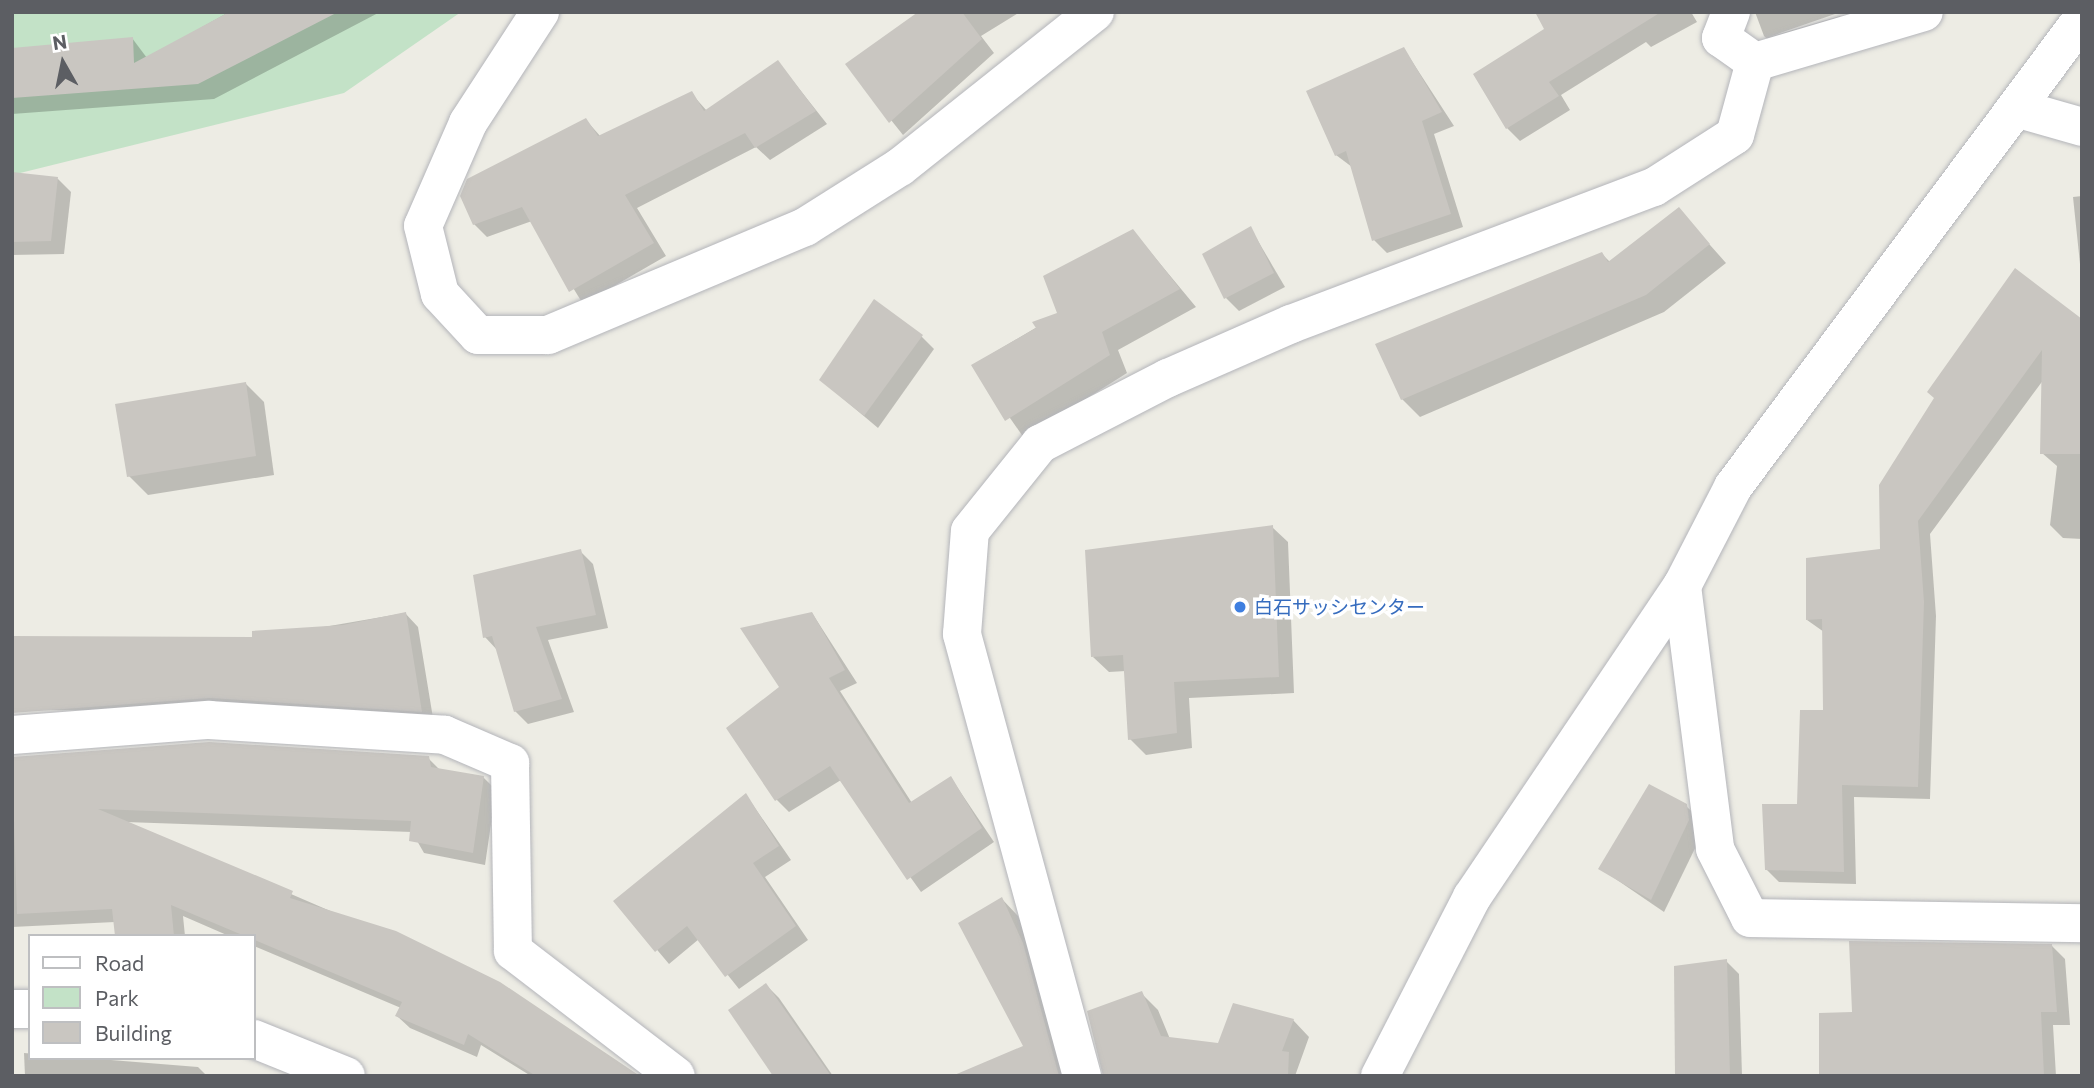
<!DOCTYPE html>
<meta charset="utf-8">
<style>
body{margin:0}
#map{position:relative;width:2094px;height:1088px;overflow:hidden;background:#edece4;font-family:Commissioner,"Noto Sans JP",sans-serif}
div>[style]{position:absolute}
.green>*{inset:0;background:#c3e2c7}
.shadow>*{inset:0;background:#0003}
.building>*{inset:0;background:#c9c6c1}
.roads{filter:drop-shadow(0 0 2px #b4b5ba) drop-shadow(0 0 2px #b4b5ba)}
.street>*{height:38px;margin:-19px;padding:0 19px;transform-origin:19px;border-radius:19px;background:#fff}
.secondary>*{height:38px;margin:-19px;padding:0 19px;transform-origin:19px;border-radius:19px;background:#fff}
.dots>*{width:19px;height:19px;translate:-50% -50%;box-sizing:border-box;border:4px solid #fff;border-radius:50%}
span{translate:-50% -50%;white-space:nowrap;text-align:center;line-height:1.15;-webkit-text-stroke:7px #fff;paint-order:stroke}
.shop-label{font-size:19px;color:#366cbe}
.left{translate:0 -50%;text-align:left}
.frame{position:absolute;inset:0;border:14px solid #5c5e63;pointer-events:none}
.legend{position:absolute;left:28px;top:934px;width:228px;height:126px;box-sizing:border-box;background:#fff;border:2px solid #bebfc1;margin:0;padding:9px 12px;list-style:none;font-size:21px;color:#5c5e63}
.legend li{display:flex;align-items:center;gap:14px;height:35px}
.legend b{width:35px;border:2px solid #bebfc1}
.north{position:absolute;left:28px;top:28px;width:70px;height:70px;-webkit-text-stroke:5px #fff;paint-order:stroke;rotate:351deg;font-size:19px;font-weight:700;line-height:28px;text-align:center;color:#5c5e63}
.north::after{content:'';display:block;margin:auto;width:24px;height:32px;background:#5c5e63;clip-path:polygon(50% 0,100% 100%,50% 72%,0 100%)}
</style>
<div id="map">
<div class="green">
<div style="clip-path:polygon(12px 12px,461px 12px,344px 93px,12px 175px)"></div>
</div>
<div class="shadow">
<div style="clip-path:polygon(229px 12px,380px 12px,214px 99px,12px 114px,12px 50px,132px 38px,147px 58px)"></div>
<div style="clip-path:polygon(921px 12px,1020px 12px,981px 36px,994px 53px,903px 135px,847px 65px)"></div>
<div style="clip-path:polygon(1560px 12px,1691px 12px,1697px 22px,1651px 47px,1646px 42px,1561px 95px,1570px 110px,1520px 141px,1507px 128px,1546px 30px)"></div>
<div style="clip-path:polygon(1755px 12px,1838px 13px,1769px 37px,1840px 16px,1848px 28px,1778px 49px,1764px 36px)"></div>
<div style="clip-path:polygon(1404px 49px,1454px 126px,1434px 134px,1463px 227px,1387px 253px,1374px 240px,1352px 167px,1336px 155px)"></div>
<div style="clip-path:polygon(778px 62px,827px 124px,770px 160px,756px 147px,637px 208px,666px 256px,583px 304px,532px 221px,487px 237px,474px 224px,586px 120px,601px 137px,691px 93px,707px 111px)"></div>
<div style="clip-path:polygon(12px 174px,58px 179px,71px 192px,64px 254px,12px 255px)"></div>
<div style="clip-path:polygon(2082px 196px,2082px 283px,2073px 197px)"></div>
<div style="clip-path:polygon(1679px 210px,1726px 263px,1664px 312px,1420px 417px,1402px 399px,1602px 254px,1610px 262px)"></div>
<div style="clip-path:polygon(1251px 229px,1285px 287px,1239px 311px,1226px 298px)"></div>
<div style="clip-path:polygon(1133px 231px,1196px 307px,1118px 350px,1127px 373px,1024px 438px,973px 365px,1059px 314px)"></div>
<div style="clip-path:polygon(2082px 321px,2082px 539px,2063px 538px,2050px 525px,2057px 466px,2042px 453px,2044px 379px,1930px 534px,1936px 616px,1930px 799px,1854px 797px,1856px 884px,1779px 882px,1766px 869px,1798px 806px,1825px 711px,1824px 632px,1807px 620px,1882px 551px,1936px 399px)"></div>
<div style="clip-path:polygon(921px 336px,934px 349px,878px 428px,821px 380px)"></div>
<div style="clip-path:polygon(246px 384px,264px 402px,274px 475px,148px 495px,129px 476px)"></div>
<div style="clip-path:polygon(1272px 527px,1288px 542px,1294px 693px,1189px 698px,1192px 748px,1146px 755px,1130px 739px,1126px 671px,1109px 672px,1093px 657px)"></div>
<div style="clip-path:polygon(580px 551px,593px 564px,608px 628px,548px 640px,574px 712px,528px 724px,515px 711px,498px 651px,485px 637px)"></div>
<div style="clip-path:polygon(405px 613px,418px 627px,434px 724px,225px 711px,12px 710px,254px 639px)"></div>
<div style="clip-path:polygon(812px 613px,857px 683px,840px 691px,912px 803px,951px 778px,994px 842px,921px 892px,841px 780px,789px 812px,776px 799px,782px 688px)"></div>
<div style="clip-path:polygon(209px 744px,428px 758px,441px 771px,483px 777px,496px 790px,485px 865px,424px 853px,412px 832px,125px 822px,499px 984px,637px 1076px,531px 1076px,481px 1045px,477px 1057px,410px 1028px,397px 1016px,401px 1008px,254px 946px,254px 936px,229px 936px,183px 916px,185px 936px,117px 936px,115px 922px,12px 927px,12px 765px)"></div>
<div style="clip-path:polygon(746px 795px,791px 860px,765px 877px,808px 940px,739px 989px,699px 939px,669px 964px,616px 901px)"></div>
<div style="clip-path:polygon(1686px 806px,1700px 819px,1702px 834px,1664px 912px,1601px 869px)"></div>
<div style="clip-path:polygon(1002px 899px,1018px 916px,1039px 961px,1070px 1076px,967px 1076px,1025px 1047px)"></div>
<div style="clip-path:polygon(2052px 946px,2065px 959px,2070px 1025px,2053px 1025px,2056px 1076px,1821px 1076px,1854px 1014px)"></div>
<div style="clip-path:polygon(1726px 961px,1739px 974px,1742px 1076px,1676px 1076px)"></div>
<div style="clip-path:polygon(766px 985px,779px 998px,833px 1076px,776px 1076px)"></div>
<div style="clip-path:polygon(1141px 993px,1158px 1010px,1170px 1039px,1219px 1045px,1293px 1020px,1309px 1037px,1295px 1076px,1104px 1076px)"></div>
<div style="clip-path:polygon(24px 1053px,198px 1067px,207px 1076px,25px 1076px)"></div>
</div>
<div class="building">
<div style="clip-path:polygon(229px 12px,338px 12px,198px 84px,12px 98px,12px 48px,133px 37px,134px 63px)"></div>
<div style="clip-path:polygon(918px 12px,962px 12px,982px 39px,889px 123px,845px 64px)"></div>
<div style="clip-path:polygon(1535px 12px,1661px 12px,1549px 82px,1559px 96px,1506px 129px,1473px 74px,1544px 29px)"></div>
<div style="clip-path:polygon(1404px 47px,1442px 112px,1422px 121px,1451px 214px,1372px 241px,1346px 151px,1335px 156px,1306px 91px)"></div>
<div style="clip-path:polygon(778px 60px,816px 111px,755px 148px,745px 133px,625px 195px,654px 243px,569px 292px,522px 207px,473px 225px,460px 196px,467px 179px,586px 118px,598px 136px,692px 91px,704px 111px)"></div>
<div style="clip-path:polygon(12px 172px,58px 177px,51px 241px,12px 242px)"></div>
<div style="clip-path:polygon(1679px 207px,1710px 244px,1646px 295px,1401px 400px,1375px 344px,1602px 252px,1608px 262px)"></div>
<div style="clip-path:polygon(1251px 226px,1274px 273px,1224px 299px,1202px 254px)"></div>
<div style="clip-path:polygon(1133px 229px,1180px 289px,1102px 332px,1110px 355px,1005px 421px,971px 365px,1036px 328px,1032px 322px,1057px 313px,1043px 276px)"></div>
<div style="clip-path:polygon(2015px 268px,2082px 319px,2082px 454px,2040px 454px,2042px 350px,1918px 521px,1924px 602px,1918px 787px,1842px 785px,1844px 872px,1765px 870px,1762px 804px,1797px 804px,1800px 710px,1823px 710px,1822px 619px,1806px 620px,1806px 558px,1880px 549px,1879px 485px,1934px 398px,1927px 392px)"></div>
<div style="clip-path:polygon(874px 299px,923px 335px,864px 416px,819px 380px)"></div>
<div style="clip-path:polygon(246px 382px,256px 456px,127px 477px,115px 404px)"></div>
<div style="clip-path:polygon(1273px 525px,1279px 677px,1174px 682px,1177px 733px,1128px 740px,1123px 655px,1091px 657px,1085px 550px)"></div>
<div style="clip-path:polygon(581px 549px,596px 615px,536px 627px,562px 699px,514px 712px,492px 636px,483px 638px,473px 575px)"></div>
<div style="clip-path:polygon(406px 612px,422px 712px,210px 698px,12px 713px,12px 636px,252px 637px,252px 631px,343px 625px)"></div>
<div style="clip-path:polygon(812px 612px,845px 670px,829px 678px,909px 803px,951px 776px,982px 828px,907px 880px,830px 766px,775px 801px,726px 728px,779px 687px,740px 628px)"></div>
<div style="clip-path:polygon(209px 742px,429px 756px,431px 767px,484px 776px,473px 853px,409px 841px,411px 821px,98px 809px,293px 891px,290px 898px,396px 931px,500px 982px,640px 1076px,536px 1076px,468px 1034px,464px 1045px,395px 1016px,402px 1002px,171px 905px,174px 936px,115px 936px,112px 909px,17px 914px,12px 757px)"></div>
<div style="clip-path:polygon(1649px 784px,1687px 804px,1689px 820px,1651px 900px,1598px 869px)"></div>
<div style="clip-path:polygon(746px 793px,779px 846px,753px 863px,796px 926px,725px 977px,687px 926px,655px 952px,613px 901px)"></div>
<div style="clip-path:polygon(1002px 897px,1023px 943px,1059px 1076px,952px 1076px,1023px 1046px,958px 923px)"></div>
<div style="clip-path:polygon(1849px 941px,2052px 944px,2057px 1012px,2041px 1012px,2044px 1076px,1819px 1076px,1819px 1013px,1852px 1012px)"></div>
<div style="clip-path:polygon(1727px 959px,1730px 1076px,1675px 1076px,1674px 966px)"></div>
<div style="clip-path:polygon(766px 983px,831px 1076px,773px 1076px,728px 1010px)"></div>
<div style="clip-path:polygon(1142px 991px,1161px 1036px,1218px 1043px,1233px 1003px,1294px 1019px,1282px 1051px,1289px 1052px,1288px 1076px,1103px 1076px,1087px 1011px)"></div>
</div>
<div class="roads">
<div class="street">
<div style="left:540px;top:12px;width:132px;rotate:123deg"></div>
<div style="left:468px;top:123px;width:112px;rotate:113.6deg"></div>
<div style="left:423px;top:226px;width:70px;rotate:76deg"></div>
<div style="left:440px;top:294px;width:56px;rotate:47.2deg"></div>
<div style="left:478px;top:335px;width:70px"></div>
<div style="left:548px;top:335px;width:279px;rotate:-22.8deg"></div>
<div style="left:805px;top:227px;width:112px;rotate:-32.3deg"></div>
<div style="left:900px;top:167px;width:249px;rotate:-38.5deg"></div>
<div style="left:1731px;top:12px;width:28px;rotate:111deg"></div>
<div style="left:1721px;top:38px;width:42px;rotate:35.2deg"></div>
<div style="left:1755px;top:62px;width:176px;rotate:-16.5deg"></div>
<div style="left:2019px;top:109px;width:66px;rotate:15.9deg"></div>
<div style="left:1682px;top:586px;width:265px;rotate:82.8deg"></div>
<div style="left:1715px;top:849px;width:77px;rotate:63.1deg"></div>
<div style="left:1750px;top:918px;width:332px;rotate:0.9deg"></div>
<div style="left:12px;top:735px;width:198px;rotate:-4.4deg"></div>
<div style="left:209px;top:720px;width:236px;rotate:3.6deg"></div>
<div style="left:445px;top:735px;width:71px;rotate:23.3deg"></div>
<div style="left:510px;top:763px;width:188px;rotate:89.1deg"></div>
<div style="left:513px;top:951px;width:205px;rotate:37.5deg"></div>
<div style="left:12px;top:1009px;width:18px"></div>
<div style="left:254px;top:1039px;width:99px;rotate:21.9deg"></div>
<div style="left:1082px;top:1076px;width:458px;rotate:-105.2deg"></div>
<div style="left:962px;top:634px;width:103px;rotate:-85.6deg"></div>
<div style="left:970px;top:531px;width:112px;rotate:-51.2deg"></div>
<div style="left:1040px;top:444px;width:144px;rotate:-27.3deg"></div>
<div style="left:1168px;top:378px;width:134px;rotate:-23.7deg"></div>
<div style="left:1291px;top:324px;width:388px;rotate:-20.7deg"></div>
<div style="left:1654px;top:187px;width:96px;rotate:-32.7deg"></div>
<div style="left:1735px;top:135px;width:76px;rotate:-74.7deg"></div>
</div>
<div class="secondary">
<div style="left:1380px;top:1076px;width:201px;rotate:-62.8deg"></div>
<div style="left:1472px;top:897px;width:375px;rotate:-56deg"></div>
<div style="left:1682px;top:586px;width:111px;rotate:-62.7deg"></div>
<div style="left:1733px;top:487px;width:584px;rotate:-53.29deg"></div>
</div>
</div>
<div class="dots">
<div style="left:1240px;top:607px;background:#3f7fe0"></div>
</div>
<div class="shop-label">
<span class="left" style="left:1254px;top:607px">白石サッシセンター</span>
</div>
<div class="frame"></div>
<ul class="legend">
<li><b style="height:9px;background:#fff"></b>Road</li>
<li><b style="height:19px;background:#c3e2c7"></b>Park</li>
<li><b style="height:19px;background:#c9c6c1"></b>Building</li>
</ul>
<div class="north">N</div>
</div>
